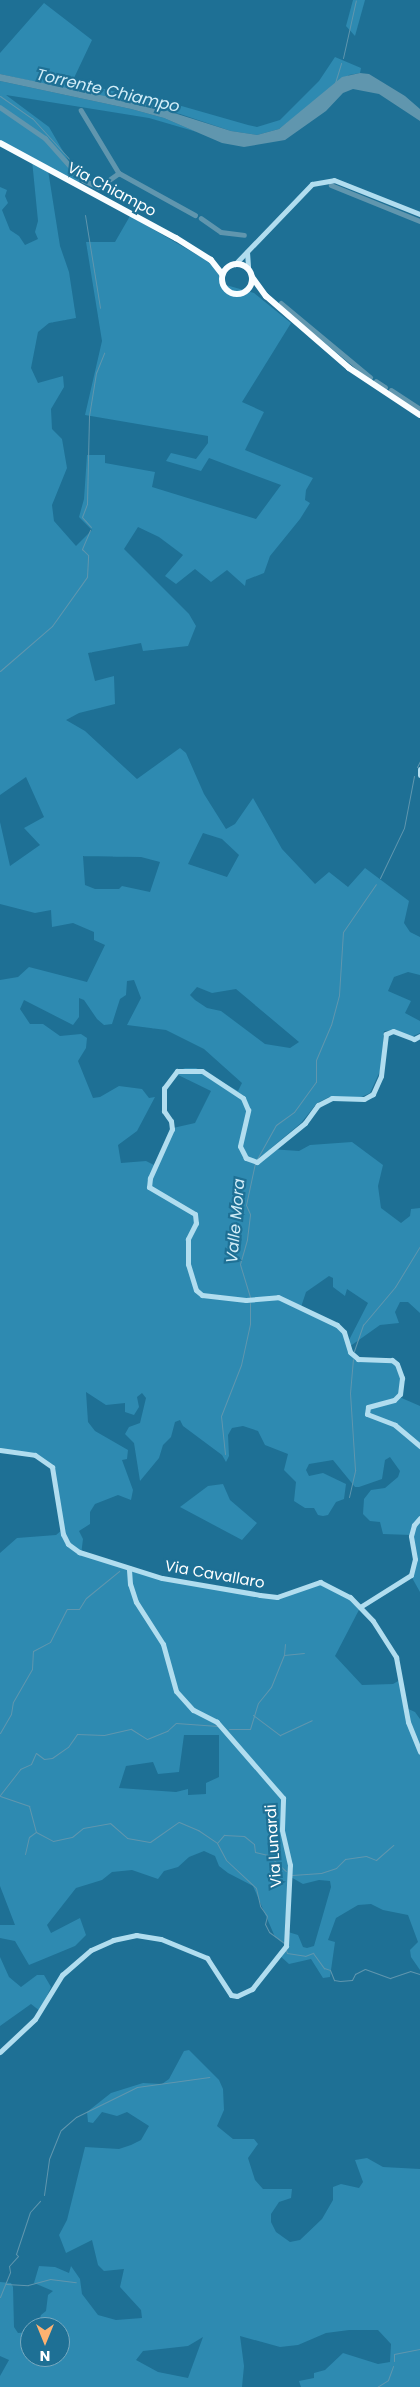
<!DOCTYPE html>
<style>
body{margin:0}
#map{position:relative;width:420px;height:2387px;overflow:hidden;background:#1e7095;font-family:Poppins,sans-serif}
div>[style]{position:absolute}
.green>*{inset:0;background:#2e8ab1}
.water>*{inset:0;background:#6096ae}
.stream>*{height:1px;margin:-0.5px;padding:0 0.5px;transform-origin:0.5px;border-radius:0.5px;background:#6096ae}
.canal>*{height:4.5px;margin:-2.25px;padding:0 2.25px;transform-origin:2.25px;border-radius:2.25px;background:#6096ae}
.minor>*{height:5px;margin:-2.5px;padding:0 2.5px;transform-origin:2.5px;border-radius:2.5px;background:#b1ddef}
.major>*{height:6px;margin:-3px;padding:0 3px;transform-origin:3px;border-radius:3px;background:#f9fdff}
.major>.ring{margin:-3px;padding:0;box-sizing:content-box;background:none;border:6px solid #f9fdff;border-radius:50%}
span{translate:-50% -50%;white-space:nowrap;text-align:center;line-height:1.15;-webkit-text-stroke:4.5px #1e7095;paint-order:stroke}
.street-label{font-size:15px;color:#fff}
.water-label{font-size:16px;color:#d2edf8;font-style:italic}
.north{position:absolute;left:20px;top:2317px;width:50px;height:50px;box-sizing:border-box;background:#1e7095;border:1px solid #78a9bf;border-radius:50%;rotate:180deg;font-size:14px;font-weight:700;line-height:20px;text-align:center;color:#fff}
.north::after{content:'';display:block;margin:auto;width:18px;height:22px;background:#fdb271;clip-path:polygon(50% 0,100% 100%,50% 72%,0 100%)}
</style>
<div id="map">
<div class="green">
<div style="clip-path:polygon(353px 0,365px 0,355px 36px,346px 26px)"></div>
<div style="clip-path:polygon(44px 3px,92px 40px,74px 78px,83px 84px,134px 96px,143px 95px,248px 125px,257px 127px,280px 120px,319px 81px,335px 57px,361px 68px,360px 73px,349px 75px,279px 129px,257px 135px,231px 131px,180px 114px,0 74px,0 53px)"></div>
<div style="clip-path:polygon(evenodd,0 81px,131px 109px,164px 118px,197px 132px,149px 118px,6px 95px,49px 127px,71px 165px,78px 171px,80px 187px,48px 170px,60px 246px,69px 272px,76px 318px,49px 323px,38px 332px,31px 368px,38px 383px,63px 376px,64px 387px,51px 409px,52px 429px,62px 439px,67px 468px,52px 505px,54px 521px,76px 546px,92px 530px,79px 517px,84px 499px,87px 455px,105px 455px,105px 463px,155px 472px,152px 487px,256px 519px,281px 485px,209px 458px,201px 471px,166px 461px,171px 453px,196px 459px,208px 443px,208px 436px,85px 415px,102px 341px,86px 242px,115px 242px,130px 216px,206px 260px,219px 271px,226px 285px,254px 293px,291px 323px,242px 402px,264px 412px,245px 450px,313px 478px,306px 490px,305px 500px,310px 503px,300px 519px,270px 556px,264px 573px,246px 580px,245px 586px,227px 570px,211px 582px,195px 569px,176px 584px,165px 576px,183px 555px,159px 537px,138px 527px,124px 549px,189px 614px,196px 626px,188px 646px,143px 651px,141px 643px,88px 653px,95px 681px,114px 676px,115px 704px,79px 713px,66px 720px,85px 731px,137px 779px,180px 748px,186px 753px,204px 794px,226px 829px,235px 824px,253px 798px,282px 849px,315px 884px,329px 872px,348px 887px,365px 868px,409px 901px,404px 923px,410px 932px,420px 937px,420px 975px,408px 972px,394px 977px,388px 991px,411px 1001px,405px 1013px,420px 1021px,420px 1033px,411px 1037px,396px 1030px,384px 1031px,381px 1069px,370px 1093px,359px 1098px,329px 1097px,317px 1103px,301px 1123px,270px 1149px,299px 1151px,310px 1145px,352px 1142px,383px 1165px,378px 1186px,381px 1208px,401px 1223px,410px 1216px,411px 1209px,420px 1208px,420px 1313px,408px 1302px,400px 1302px,395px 1312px,399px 1323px,380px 1325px,349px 1347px,359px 1359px,387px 1359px,396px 1364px,402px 1384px,397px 1396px,420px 1406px,420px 1592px,411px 1576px,415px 1556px,411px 1535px,383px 1534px,380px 1522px,370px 1521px,363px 1514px,364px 1499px,371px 1490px,385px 1488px,398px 1477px,400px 1471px,390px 1457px,385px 1460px,382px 1479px,359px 1487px,355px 1487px,333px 1460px,309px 1464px,306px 1470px,309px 1476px,323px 1473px,346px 1484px,344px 1499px,336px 1502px,328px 1515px,323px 1516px,318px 1515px,314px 1508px,305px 1508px,294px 1501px,296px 1482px,284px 1470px,288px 1454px,265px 1445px,258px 1431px,243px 1426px,232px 1428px,228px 1435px,229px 1456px,226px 1462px,222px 1455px,183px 1426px,180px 1420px,175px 1422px,171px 1437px,163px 1445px,159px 1458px,140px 1481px,134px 1443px,125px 1434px,129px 1427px,140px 1423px,146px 1398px,142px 1393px,137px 1397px,139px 1407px,134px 1415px,125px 1412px,125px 1403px,106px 1405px,86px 1392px,88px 1422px,95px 1431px,128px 1450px,127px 1459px,122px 1460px,133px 1490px,131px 1500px,118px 1495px,95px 1504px,90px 1512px,90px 1524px,79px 1531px,83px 1539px,81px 1555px,144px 1573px,272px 1597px,319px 1582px,361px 1606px,335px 1656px,362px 1685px,393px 1684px,400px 1680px,404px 1707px,415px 1712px,420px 1719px,420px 1970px,411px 1957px,410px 1950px,418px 1942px,408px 1915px,383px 1910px,371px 1904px,358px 1905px,336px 1918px,328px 1940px,335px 1942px,330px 1977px,323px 1978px,311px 1959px,289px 1964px,278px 1954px,285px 1945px,275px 1937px,253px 1886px,228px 1873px,219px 1866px,215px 1856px,204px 1851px,189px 1857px,178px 1867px,164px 1871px,158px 1879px,132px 1870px,112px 1872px,102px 1880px,76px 1888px,47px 1925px,51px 1933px,80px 1918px,86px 1935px,75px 1946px,29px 1965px,15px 1941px,0 1938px,0 1925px,15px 1925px,0 1886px,0 1553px,17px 1538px,56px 1535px,62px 1530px,54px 1471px,38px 1457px,0 1450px,0 980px,18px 977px,29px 967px,87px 982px,105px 945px,94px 940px,94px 932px,73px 923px,52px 927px,51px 910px,35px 913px,0 904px,0 822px,10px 866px,40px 845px,24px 828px,44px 817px,26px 777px,0 795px,0 187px,7px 190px,5px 196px,8px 203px,2px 210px,10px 230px,19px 236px,25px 245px,38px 239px,35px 232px,38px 221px,32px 160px,0 144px,0 81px,203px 833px,222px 839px,239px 855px,227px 877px,188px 864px,203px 833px,0 81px,83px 856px,141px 857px,160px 862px,150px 892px,122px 886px,119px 889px,95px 889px,85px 885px,83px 856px,0 81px,134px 980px,141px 998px,127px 1025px,166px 1030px,204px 1049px,242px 1083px,238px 1091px,196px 1068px,185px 1068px,174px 1073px,211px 1091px,195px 1123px,173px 1128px,154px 1165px,146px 1161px,121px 1163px,118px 1145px,137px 1131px,155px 1097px,149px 1098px,142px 1089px,119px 1086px,100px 1097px,93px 1098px,78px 1061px,86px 1048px,87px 1038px,81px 1034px,60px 1036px,43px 1024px,30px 1024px,20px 1009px,24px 1000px,73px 1025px,79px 1017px,79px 998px,84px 1000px,97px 1019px,104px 1025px,112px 1024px,120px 999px,126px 995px,127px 981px,134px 980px,0 81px,197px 987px,212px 993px,236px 989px,299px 1042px,290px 1048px,265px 1044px,221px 1011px,207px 1008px,195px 1000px,190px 995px,197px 987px,0 81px,329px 1276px,333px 1278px,333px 1287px,345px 1296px,347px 1289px,368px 1303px,348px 1342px,342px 1328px,301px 1307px,306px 1292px,329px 1276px,0 81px,184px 1735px,219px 1735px,219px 1777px,206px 1783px,206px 1794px,188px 1795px,188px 1789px,176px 1792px,119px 1788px,126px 1766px,153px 1762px,158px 1774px,179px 1772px,184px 1735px,0 81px,289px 1876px,303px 1884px,319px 1880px,330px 1881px,331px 1887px,314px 1946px,307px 1948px,303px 1947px,298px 1935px,285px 1931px,289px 1876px)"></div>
<div style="clip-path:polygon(223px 1484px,230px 1500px,257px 1523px,242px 1540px,180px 1507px,208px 1486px)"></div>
<div style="clip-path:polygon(0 1957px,9px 1977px,21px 1987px,37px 1975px,44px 1975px,51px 1987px,40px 2011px,31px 2004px,0 2026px)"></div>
<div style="clip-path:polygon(evenodd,189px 2050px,219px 2080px,223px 2089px,224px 2110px,217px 2126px,233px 2139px,254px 2139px,258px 2144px,248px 2158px,255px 2180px,263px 2189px,292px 2189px,291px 2198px,279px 2202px,271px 2214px,271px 2222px,276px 2232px,290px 2242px,300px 2240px,322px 2219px,333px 2200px,333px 2187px,341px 2184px,359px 2188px,363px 2182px,355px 2160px,367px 2158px,383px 2167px,420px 2169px,420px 2387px,301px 2387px,299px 2381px,314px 2378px,314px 2373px,325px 2370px,343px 2353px,378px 2364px,390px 2362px,391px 2344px,378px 2330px,349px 2330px,326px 2333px,298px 2345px,280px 2347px,240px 2336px,244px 2366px,242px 2387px,0 2387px,0 2376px,9px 2360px,0 2356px,0 2269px,0 2282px,11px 2283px,13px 2287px,14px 2327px,18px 2333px,30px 2332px,30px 2357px,60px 2357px,60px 2327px,37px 2327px,41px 2315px,46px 2311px,48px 2295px,53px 2291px,34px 2283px,39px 2266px,55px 2267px,69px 2273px,71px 2266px,80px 2279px,82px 2294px,98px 2315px,116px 2320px,142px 2318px,141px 2310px,120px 2287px,124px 2269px,104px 2271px,98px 2265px,92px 2240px,66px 2253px,59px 2235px,67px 2220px,85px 2147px,119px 2149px,131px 2145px,141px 2140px,149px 2126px,127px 2112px,117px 2116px,102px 2112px,93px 2123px,88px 2122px,87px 2112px,111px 2093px,143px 2083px,162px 2084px,169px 2079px,184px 2051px,189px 2050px,203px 2337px,188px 2378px,158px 2372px,136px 2360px,143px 2351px,188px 2346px,203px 2337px)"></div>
</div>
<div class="water">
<div style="clip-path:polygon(360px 73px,369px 74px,405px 96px,420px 109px,420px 121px,379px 94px,353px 89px,343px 93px,326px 111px,285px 140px,244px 147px,222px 143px,164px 118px,131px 109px,0 81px,0 74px,152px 106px,231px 131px,257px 135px,279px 129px,342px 77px)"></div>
</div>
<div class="stream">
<div style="left:343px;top:58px;width:59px;rotate:-77.4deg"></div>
<div style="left:335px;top:83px;width:21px;rotate:-73deg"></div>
<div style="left:0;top:96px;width:39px;rotate:35deg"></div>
<div style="left:32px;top:118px;width:74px;rotate:47.7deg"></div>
<div style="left:82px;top:173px;width:9px;rotate:90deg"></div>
<div style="left:85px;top:215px;width:94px;rotate:80.8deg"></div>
<div style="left:91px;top:527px;width:13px;rotate:-132deg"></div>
<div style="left:82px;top:517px;width:14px;rotate:-69deg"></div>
<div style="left:87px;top:504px;width:88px;rotate:-88.7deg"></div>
<div style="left:89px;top:416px;width:44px;rotate:-80.8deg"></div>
<div style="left:96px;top:373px;width:22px;rotate:-68deg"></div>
<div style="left:0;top:671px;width:69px;rotate:-40.9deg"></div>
<div style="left:52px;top:626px;width:60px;rotate:-54.5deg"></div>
<div style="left:87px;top:577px;width:22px;rotate:-87deg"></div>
<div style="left:88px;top:555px;width:8px;rotate:-135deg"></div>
<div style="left:82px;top:549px;width:21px;rotate:-67deg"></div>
<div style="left:417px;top:767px;width:7px;rotate:-63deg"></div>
<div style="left:380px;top:878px;width:55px;rotate:-64.4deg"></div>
<div style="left:404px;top:828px;width:53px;rotate:-79.1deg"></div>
<div style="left:257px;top:1159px;width:39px;rotate:-61deg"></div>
<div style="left:276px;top:1125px;width:22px;rotate:-36deg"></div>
<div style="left:294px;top:1112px;width:37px;rotate:-54deg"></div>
<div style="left:316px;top:1082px;width:22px;rotate:-90deg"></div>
<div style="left:316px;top:1060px;width:38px;rotate:-67deg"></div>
<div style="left:331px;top:1025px;width:31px;rotate:-75deg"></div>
<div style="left:339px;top:995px;width:63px;rotate:-86.4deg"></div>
<div style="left:343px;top:932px;width:58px;rotate:-55.5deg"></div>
<div style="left:250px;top:1297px;width:34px;rotate:-107deg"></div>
<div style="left:240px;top:1264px;width:26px;rotate:-74deg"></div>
<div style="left:247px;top:1239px;width:25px;rotate:-83deg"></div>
<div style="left:250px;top:1214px;width:10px;rotate:-114deg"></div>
<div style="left:246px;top:1205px;width:43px;rotate:-77.9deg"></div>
<div style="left:354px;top:1351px;width:28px;rotate:-71deg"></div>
<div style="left:363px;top:1325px;width:50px;rotate:-49.9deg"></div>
<div style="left:395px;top:1287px;width:48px;rotate:-58.6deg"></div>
<div style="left:225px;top:1454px;width:38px;rotate:-96deg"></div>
<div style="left:221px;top:1416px;width:55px;rotate:-68.6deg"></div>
<div style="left:241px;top:1365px;width:42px;rotate:-77.6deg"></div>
<div style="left:250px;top:1324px;width:21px;rotate:-90deg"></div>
<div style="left:349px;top:1497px;width:28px;rotate:-77deg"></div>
<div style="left:355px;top:1470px;width:77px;rotate:-93.7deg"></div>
<div style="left:350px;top:1393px;width:34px;rotate:-85deg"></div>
<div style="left:284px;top:1655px;width:11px;rotate:-85deg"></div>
<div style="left:253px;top:1715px;width:34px;rotate:37deg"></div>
<div style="left:280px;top:1735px;width:35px;rotate:-25deg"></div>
<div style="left:229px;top:1729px;width:21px"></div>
<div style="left:250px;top:1729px;width:27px;rotate:-73deg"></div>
<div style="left:258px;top:1703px;width:21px;rotate:-51deg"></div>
<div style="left:271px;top:1687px;width:35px;rotate:-68deg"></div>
<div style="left:284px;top:1655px;width:20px;rotate:-6deg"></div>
<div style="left:0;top:1733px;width:22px;rotate:-60deg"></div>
<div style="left:11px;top:1714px;width:12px;rotate:-81deg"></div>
<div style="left:13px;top:1702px;width:38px;rotate:-60deg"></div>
<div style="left:32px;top:1669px;width:18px;rotate:-87deg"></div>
<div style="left:33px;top:1651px;width:19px;rotate:-28deg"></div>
<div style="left:50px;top:1642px;width:37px;rotate:-63deg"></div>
<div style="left:67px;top:1609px;width:12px"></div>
<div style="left:79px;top:1609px;width:13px;rotate:-58deg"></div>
<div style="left:86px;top:1598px;width:43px;rotate:-39.3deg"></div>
<div style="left:0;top:1795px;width:33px;rotate:-52deg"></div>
<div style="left:20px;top:1769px;width:12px;rotate:-24deg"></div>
<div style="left:31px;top:1764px;width:12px;rotate:-66deg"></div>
<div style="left:36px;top:1753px;width:10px;rotate:37deg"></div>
<div style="left:44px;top:1759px;width:8px;rotate:-7deg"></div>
<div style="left:52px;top:1758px;width:19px;rotate:-35deg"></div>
<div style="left:68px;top:1747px;width:16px;rotate:-55deg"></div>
<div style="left:77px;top:1734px;width:27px;rotate:2deg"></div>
<div style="left:104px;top:1735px;width:28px;rotate:-13deg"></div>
<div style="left:131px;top:1729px;width:19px;rotate:32deg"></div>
<div style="left:147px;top:1739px;width:22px;rotate:-22deg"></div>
<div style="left:167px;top:1731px;width:12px;rotate:-42deg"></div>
<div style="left:176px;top:1723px;width:42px;rotate:4.1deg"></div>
<div style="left:0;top:1796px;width:31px;rotate:19deg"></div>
<div style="left:29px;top:1806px;width:27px;rotate:75deg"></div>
<div style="left:36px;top:1832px;width:19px;rotate:28deg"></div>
<div style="left:53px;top:1841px;width:19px;rotate:-12deg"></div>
<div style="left:72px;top:1837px;width:14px;rotate:-39deg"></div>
<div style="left:83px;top:1828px;width:27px;rotate:-10deg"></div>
<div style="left:110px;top:1823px;width:23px;rotate:41deg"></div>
<div style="left:127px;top:1838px;width:23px;rotate:10deg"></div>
<div style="left:150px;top:1842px;width:35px;rotate:-35deg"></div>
<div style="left:179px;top:1822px;width:21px;rotate:23deg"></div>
<div style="left:198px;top:1830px;width:23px;rotate:34deg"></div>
<div style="left:217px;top:1843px;width:11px;rotate:-49deg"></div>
<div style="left:224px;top:1835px;width:20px;rotate:3deg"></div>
<div style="left:244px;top:1836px;width:13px;rotate:39deg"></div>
<div style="left:254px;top:1844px;width:8px;rotate:83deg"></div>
<div style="left:255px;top:1852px;width:13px;rotate:13deg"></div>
<div style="left:268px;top:1855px;width:24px;rotate:42deg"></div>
<div style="left:217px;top:1843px;width:19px;rotate:62deg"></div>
<div style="left:226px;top:1860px;width:41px;rotate:43deg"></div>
<div style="left:256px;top:1888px;width:18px;rotate:77deg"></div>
<div style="left:260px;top:1906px;width:12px;rotate:55deg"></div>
<div style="left:267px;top:1916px;width:8px;rotate:104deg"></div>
<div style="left:265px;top:1924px;width:9px;rotate:63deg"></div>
<div style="left:269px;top:1932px;width:19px;rotate:36deg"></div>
<div style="left:25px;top:1854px;width:17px;rotate:-77deg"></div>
<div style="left:29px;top:1837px;width:9px;rotate:-36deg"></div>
<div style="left:292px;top:1875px;width:29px;rotate:-4deg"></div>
<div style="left:321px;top:1873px;width:16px;rotate:-18deg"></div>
<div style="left:336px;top:1868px;width:13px;rotate:-45deg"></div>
<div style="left:345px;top:1859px;width:21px;rotate:-8deg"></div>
<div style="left:366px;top:1856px;width:11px;rotate:22deg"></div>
<div style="left:376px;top:1860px;width:23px;rotate:-41deg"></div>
<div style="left:286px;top:1950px;width:3px;rotate:72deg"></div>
<div style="left:287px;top:1953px;width:18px;rotate:9deg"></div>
<div style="left:305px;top:1956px;width:9px;rotate:-21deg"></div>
<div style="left:313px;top:1953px;width:19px;rotate:54deg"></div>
<div style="left:324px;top:1968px;width:6px;rotate:18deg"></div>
<div style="left:330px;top:1970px;width:11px;rotate:68deg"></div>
<div style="left:334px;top:1980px;width:6px;rotate:9deg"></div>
<div style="left:340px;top:1981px;width:12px;rotate:-5deg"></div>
<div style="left:352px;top:1980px;width:7px;rotate:-63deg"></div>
<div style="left:355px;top:1974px;width:11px;rotate:-27deg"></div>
<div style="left:365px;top:1969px;width:27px;rotate:20deg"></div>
<div style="left:390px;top:1978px;width:21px;rotate:-19deg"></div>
<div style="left:410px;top:1971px;width:10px;rotate:17deg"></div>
<div style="left:44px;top:2195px;width:36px;rotate:-82deg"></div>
<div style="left:49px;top:2159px;width:31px;rotate:-68deg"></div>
<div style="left:61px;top:2130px;width:20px;rotate:-41deg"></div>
<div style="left:76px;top:2117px;width:68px;rotate:-26.2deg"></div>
<div style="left:137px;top:2087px;width:73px;rotate:-7.9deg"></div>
<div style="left:6px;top:2284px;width:22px;rotate:3deg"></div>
<div style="left:28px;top:2285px;width:23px;rotate:-15deg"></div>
<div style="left:50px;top:2279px;width:26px;rotate:7deg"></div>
<div style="left:0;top:2297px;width:27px;rotate:-68deg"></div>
<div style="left:10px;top:2272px;width:6px;rotate:-99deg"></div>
<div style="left:9px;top:2266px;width:13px;rotate:-48deg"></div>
<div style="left:18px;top:2256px;width:3px;rotate:-135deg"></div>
<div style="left:16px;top:2254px;width:44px;rotate:-71.6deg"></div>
<div style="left:30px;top:2212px;width:15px;rotate:-48deg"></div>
<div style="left:394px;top:2361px;width:7px;rotate:-90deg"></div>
<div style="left:394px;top:2354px;width:26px;rotate:-11deg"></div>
<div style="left:377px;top:2387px;width:13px;rotate:-32deg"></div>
<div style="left:388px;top:2380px;width:15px;rotate:-70deg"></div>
</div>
<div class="canal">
<div style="left:0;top:107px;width:55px;rotate:34.6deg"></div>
<div style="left:45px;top:138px;width:51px;rotate:48.2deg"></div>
<div style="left:81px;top:110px;width:74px;rotate:58.9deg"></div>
<div style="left:83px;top:180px;width:17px;rotate:24deg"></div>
<div style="left:99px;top:187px;width:24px;rotate:-35deg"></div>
<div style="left:119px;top:173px;width:87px;rotate:28.9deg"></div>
<div style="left:331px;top:185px;width:96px;rotate:22deg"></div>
<div style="left:201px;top:218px;width:24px;rotate:35deg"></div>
<div style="left:221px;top:232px;width:23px;rotate:7deg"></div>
<div style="left:281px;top:303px;width:116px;rotate:39.7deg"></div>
<div style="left:376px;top:381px;width:11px;rotate:34deg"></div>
<div style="left:391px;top:390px;width:35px;rotate:33deg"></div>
</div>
<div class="minor">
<div style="left:247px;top:252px;width:16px;rotate:86deg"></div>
<div style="left:235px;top:264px;width:111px;rotate:-46.1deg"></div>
<div style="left:312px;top:184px;width:22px;rotate:-10deg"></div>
<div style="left:334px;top:180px;width:92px;rotate:21.6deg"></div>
<div style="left:420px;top:769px;width:6px;rotate:90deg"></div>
<div style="left:420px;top:1036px;width:7px;rotate:153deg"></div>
<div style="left:414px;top:1039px;width:22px;rotate:-159deg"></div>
<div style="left:393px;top:1031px;width:8px;rotate:157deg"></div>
<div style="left:386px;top:1034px;width:42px;rotate:96.8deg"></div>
<div style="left:381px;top:1076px;width:20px;rotate:114deg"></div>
<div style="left:373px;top:1094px;width:10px;rotate:151deg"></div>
<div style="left:364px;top:1099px;width:32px;rotate:-178deg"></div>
<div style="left:332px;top:1098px;width:16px;rotate:153deg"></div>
<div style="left:318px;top:1105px;width:22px;rotate:126deg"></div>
<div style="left:305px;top:1123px;width:62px;rotate:140.9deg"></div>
<div style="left:257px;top:1162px;width:12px;rotate:-160deg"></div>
<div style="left:246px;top:1158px;width:13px;rotate:-117deg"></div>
<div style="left:240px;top:1146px;width:37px;rotate:-77deg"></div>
<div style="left:248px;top:1110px;width:13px;rotate:-113deg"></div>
<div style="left:243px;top:1098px;width:49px;rotate:-146.6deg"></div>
<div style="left:202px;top:1071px;width:25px;rotate:180deg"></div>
<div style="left:177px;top:1071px;width:21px;rotate:127deg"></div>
<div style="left:164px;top:1088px;width:23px;rotate:90deg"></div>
<div style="left:164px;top:1111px;width:12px;rotate:55deg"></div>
<div style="left:171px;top:1121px;width:8px;rotate:83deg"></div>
<div style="left:172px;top:1129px;width:54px;rotate:114.2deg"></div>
<div style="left:150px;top:1178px;width:9px;rotate:96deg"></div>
<div style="left:149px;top:1187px;width:53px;rotate:30.4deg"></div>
<div style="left:195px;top:1214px;width:9px;rotate:84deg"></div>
<div style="left:196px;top:1223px;width:18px;rotate:117deg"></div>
<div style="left:188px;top:1239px;width:25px;rotate:90deg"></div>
<div style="left:188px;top:1264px;width:27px;rotate:73deg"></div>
<div style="left:196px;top:1290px;width:8px;rotate:40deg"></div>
<div style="left:202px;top:1295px;width:44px;rotate:6.5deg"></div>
<div style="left:246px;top:1300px;width:32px;rotate:-5deg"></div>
<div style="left:278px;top:1297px;width:65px;rotate:25.4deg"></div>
<div style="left:337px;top:1325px;width:10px;rotate:45deg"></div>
<div style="left:344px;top:1332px;width:21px;rotate:73deg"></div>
<div style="left:350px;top:1352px;width:11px;rotate:41deg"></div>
<div style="left:358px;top:1359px;width:34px;rotate:2deg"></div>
<div style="left:392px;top:1360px;width:6px;rotate:39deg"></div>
<div style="left:397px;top:1364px;width:15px;rotate:70deg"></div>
<div style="left:402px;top:1378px;width:16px;rotate:97deg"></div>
<div style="left:400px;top:1394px;width:8px;rotate:135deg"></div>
<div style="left:394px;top:1400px;width:27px;rotate:165deg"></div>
<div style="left:368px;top:1407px;width:7px;rotate:98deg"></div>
<div style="left:367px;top:1414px;width:30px;rotate:21deg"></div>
<div style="left:395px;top:1425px;width:33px;rotate:40deg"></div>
<div style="left:0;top:1450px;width:35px;rotate:8deg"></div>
<div style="left:35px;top:1455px;width:21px;rotate:35deg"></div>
<div style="left:52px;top:1467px;width:68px;rotate:80.7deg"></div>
<div style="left:63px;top:1534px;width:11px;rotate:63deg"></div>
<div style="left:68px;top:1544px;width:14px;rotate:36deg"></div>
<div style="left:79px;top:1552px;width:87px;rotate:17.4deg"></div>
<div style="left:162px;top:1578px;width:99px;rotate:9.8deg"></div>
<div style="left:260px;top:1595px;width:17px;rotate:7deg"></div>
<div style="left:277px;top:1597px;width:46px;rotate:-19.2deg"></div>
<div style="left:320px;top:1582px;width:34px;rotate:27deg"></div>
<div style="left:350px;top:1597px;width:33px;rotate:46deg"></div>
<div style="left:373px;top:1621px;width:43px;rotate:57.4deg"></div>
<div style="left:396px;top:1657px;width:66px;rotate:79.5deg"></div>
<div style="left:408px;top:1722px;width:32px;rotate:68deg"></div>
<div style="left:360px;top:1607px;width:60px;rotate:-32.1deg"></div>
<div style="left:411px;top:1575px;width:16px;rotate:-76deg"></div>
<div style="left:415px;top:1559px;width:23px;rotate:-100deg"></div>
<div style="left:411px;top:1536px;width:11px;rotate:-75deg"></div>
<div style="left:414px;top:1525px;width:9px;rotate:-49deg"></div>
<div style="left:0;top:2052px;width:48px;rotate:-43.3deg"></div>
<div style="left:35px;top:2019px;width:52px;rotate:-58.5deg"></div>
<div style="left:62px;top:1975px;width:38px;rotate:-41deg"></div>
<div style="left:91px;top:1950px;width:24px;rotate:-24deg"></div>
<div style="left:113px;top:1940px;width:24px;rotate:-12deg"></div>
<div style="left:136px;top:1935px;width:25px;rotate:9deg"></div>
<div style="left:161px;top:1939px;width:50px;rotate:22.4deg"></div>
<div style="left:207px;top:1958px;width:44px;rotate:57deg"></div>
<div style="left:231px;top:1995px;width:6px;rotate:9deg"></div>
<div style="left:237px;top:1996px;width:17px;rotate:-25deg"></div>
<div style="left:252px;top:1989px;width:55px;rotate:-51.7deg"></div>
<div style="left:286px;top:1946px;width:81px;rotate:-87.2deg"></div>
<div style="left:290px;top:1865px;width:37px;rotate:-103deg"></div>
<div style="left:282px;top:1829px;width:31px;rotate:-88deg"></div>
<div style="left:283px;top:1798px;width:101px;rotate:-131deg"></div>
<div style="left:217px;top:1722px;width:27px;rotate:-153deg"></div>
<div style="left:193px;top:1710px;width:25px;rotate:-132deg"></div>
<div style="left:176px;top:1691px;width:49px;rotate:-105.5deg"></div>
<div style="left:163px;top:1644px;width:50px;rotate:-122.7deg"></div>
<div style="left:136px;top:1602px;width:19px;rotate:-108deg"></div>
<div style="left:130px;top:1584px;width:16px;rotate:-94deg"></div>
</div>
<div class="major">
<div style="left:0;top:143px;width:200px;rotate:28.4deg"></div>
<div style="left:176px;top:238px;width:41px;rotate:32.2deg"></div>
<div style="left:211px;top:260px;width:18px;rotate:52deg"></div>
<div class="ring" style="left:222px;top:264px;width:24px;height:24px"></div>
<div style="left:252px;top:277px;width:24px;rotate:54deg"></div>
<div style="left:266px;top:296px;width:110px;rotate:40.9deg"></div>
<div style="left:349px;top:368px;width:85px;rotate:33.5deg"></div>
</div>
<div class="street-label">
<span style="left:112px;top:189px;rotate:28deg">Via Chiampo</span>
<span style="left:215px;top:1574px;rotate:10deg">Via Cavallaro</span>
<span style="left:273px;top:1846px;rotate:-94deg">Via Lunardi</span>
</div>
<div class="water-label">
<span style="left:108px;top:91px;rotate:13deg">Torrente Chiampo</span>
<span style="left:236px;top:1221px;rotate:-85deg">Valle Mora</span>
</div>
<div class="north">N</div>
</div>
